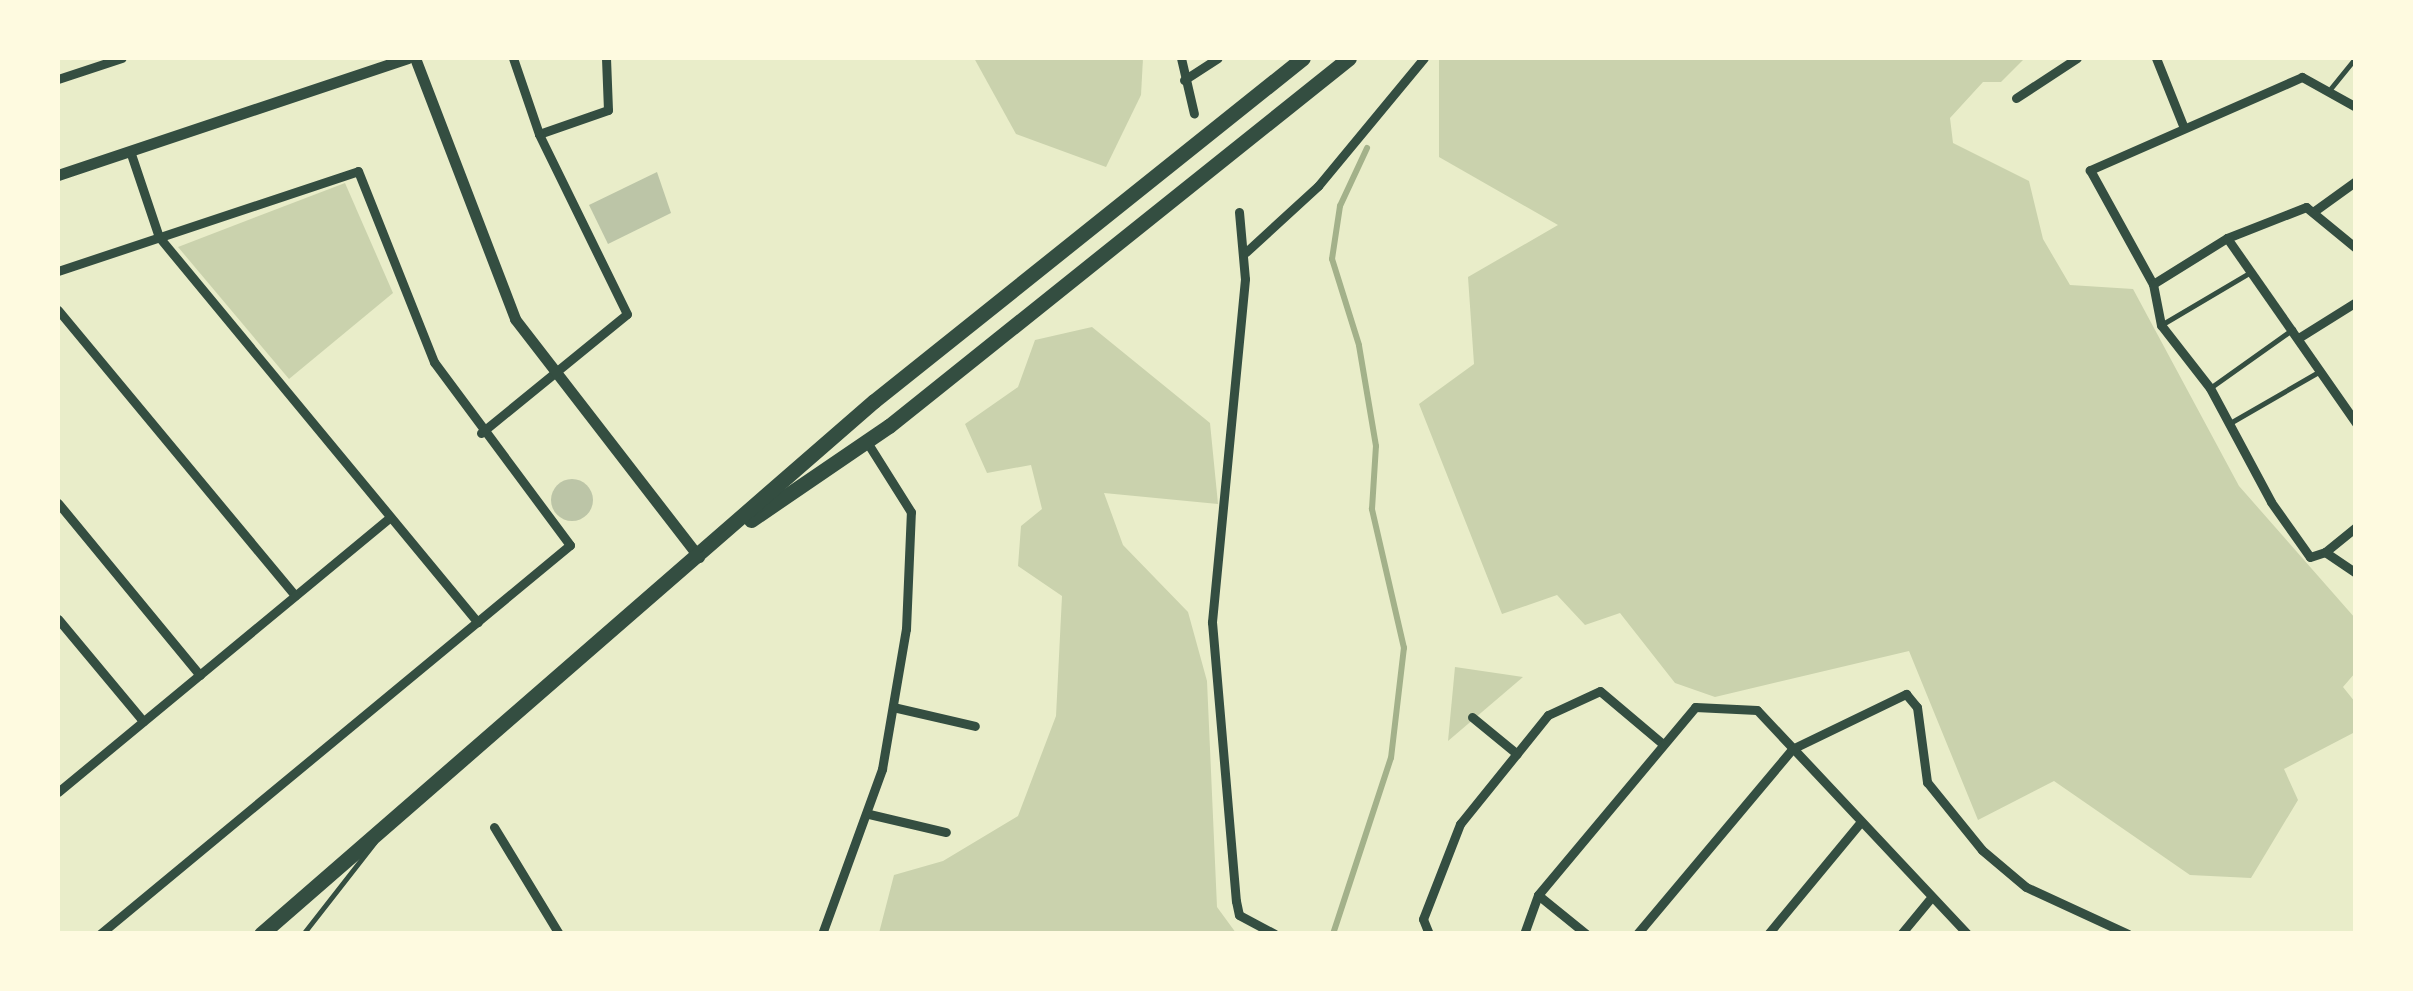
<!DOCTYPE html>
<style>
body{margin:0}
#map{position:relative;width:2413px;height:991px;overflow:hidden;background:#e9edc9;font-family:"Work Sans",sans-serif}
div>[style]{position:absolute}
.green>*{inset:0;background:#cad2ad}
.stream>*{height:6px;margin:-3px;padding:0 3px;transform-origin:3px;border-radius:3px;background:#a3b18a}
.building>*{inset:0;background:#bcc5a7}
.round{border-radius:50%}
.service>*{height:5px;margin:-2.5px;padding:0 2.5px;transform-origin:2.5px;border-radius:2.5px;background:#344e41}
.minor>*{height:9px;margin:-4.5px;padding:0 4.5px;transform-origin:4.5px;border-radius:4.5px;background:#344e41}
.tertiary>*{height:11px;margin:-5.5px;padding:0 5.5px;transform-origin:5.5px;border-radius:5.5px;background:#344e41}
.trunk>*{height:15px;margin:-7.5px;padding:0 7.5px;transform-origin:7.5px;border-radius:7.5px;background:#344e41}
span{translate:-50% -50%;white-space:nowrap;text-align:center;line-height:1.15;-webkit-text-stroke:8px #fefae0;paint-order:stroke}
.frame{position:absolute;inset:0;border:60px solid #fefae0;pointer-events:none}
</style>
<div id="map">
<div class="green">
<div style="clip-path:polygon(974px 58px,1143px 58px,1141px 95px,1106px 167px,1016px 134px)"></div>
<div style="clip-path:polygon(1439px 58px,2025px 58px,2001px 82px,1983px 82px,1950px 118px,1953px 143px,2029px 181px,2043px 239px,2070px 285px,2133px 289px,2239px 486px,2355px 618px,2355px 673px,2343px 687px,2355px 702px,2355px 732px,2284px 769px,2298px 800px,2251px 878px,2190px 875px,2054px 781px,1978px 820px,1909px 651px,1715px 697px,1675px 683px,1620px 613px,1585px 625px,1557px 595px,1502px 614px,1419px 404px,1474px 364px,1468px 277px,1558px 225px,1439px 157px)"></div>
<div style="clip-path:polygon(345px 183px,393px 293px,289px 379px,178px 247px)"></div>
<div style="clip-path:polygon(1092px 327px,1210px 423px,1218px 504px,1104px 493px,1123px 545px,1188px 612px,1207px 681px,1217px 907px,1236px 933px,879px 933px,894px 875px,943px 861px,1018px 816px,1056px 716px,1062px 596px,1018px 566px,1021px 526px,1042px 509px,1031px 465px,987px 473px,965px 424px,1018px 387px,1035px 340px)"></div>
<div style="clip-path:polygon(1455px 667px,1523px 677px,1448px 741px)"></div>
</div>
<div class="stream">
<div style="left:1333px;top:934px;width:185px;rotate:-71.8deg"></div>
<div style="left:1391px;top:758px;width:111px;rotate:-83.3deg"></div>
<div style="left:1404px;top:648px;width:143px;rotate:-103deg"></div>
<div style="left:1372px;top:509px;width:63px;rotate:-86.4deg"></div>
<div style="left:1376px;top:446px;width:102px;rotate:-99.6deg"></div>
<div style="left:1359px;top:345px;width:90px;rotate:-107.4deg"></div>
<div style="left:1332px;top:259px;width:54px;rotate:-81.4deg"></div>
<div style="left:1340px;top:206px;width:64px;rotate:-65deg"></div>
</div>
<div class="building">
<div style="clip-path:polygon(657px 172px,671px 213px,608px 244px,589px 205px)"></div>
<div class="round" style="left:551px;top:479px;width:42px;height:42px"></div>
</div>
<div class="service">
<div style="left:2331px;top:88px;width:38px;rotate:-51deg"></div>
<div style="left:2161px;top:325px;width:102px;rotate:-30.6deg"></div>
<div style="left:2210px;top:388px;width:102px;rotate:-35.4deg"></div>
<div style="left:2230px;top:423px;width:104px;rotate:-30deg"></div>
<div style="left:303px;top:934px;width:117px;rotate:-52deg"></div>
</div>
<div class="minor">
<div style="left:1181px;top:58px;width:57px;rotate:76.9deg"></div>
<div style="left:2156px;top:58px;width:75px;rotate:68.2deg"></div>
<div style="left:58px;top:79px;width:67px;rotate:-18.2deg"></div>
<div style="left:1184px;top:80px;width:40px;rotate:-32.9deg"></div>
<div style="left:2016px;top:98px;width:73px;rotate:-33.3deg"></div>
<div style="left:2356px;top:107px;width:62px;rotate:-150.9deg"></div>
<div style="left:2302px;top:77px;width:232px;rotate:156.3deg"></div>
<div style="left:2090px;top:170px;width:130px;rotate:61.1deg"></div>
<div style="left:2153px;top:284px;width:87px;rotate:-31.9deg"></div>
<div style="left:2227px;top:238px;width:226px;rotate:55.1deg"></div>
<div style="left:539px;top:134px;width:73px;rotate:-19.2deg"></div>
<div style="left:608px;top:110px;width:52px;rotate:-92.2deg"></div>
<div style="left:130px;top:151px;width:91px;rotate:71.4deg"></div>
<div style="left:159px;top:237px;width:500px;rotate:50.4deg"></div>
<div style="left:1239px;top:212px;width:67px;rotate:84.9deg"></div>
<div style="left:1245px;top:279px;width:345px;rotate:95.5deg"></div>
<div style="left:1212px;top:622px;width:280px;rotate:85.1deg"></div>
<div style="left:1236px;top:901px;width:14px;rotate:78deg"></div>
<div style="left:1239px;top:915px;width:40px;rotate:28deg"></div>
<div style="left:2313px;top:212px;width:53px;rotate:-35.8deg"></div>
<div style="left:2227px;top:238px;width:85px;rotate:-21.4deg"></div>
<div style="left:2306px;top:207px;width:65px;rotate:39.4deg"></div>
<div style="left:1246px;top:252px;width:98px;rotate:-42.5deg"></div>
<div style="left:1318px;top:186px;width:166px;rotate:-50.4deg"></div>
<div style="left:58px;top:271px;width:316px;rotate:-18.4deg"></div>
<div style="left:358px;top:171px;width:206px;rotate:68.3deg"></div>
<div style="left:434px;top:362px;width:228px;rotate:53.4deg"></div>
<div style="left:570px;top:545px;width:610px;rotate:140.39deg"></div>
<div style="left:2153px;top:284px;width:42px;rotate:79deg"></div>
<div style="left:2161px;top:325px;width:80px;rotate:52.1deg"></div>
<div style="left:2210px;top:388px;width:129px;rotate:61.8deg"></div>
<div style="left:2271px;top:502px;width:67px;rotate:54.7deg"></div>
<div style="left:2310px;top:557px;width:16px;rotate:-18deg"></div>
<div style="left:58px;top:310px;width:371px;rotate:50.3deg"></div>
<div style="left:2300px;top:337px;width:66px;rotate:-32deg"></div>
<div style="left:481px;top:433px;width:188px;rotate:-39.2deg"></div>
<div style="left:627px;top:314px;width:200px;rotate:-116.1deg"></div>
<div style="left:539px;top:134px;width:80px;rotate:-108.9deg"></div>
<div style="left:58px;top:503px;width:223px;rotate:50.5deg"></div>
<div style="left:2356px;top:527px;width:40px;rotate:141deg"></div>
<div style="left:2325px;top:552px;width:37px;rotate:34deg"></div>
<div style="left:58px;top:619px;width:133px;rotate:50.2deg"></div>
<div style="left:893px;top:707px;width:84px;rotate:13deg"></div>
<div style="left:1472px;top:717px;width:58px;rotate:39.4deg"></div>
<div style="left:58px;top:792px;width:431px;rotate:-39.6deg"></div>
<div style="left:869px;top:814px;width:79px;rotate:13.2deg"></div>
<div style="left:494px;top:827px;width:125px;rotate:58.7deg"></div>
<div style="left:1538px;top:895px;width:62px;rotate:39.1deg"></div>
<div style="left:822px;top:934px;width:176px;rotate:-70deg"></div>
<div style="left:882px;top:769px;width:142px;rotate:-80.3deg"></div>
<div style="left:906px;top:629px;width:117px;rotate:-87.6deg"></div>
<div style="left:911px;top:512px;width:83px;rotate:-122.2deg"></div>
<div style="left:1429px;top:934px;width:16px;rotate:-112deg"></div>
<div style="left:1423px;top:919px;width:102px;rotate:-68.7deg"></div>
<div style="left:1460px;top:824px;width:140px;rotate:-51.1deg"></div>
<div style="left:1548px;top:715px;width:57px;rotate:-24.8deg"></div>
<div style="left:1600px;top:691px;width:82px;rotate:40.1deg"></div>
<div style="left:1524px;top:934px;width:41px;rotate:-70.3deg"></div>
<div style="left:1538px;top:895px;width:245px;rotate:-50.1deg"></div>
<div style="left:1695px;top:707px;width:62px;rotate:2.8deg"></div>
<div style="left:1757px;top:710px;width:307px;rotate:46.8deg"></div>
<div style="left:1637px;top:934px;width:241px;rotate:-50deg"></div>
<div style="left:1792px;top:749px;width:127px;rotate:-25.8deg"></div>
<div style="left:1906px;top:694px;width:17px;rotate:50deg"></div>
<div style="left:1917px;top:707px;width:76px;rotate:82.4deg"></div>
<div style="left:1927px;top:782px;width:87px;rotate:51deg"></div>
<div style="left:1982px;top:850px;width:57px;rotate:40.1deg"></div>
<div style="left:2026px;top:887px;width:112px;rotate:24.7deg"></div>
<div style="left:1768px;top:934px;width:143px;rotate:-50.4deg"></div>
<div style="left:1901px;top:934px;width:44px;rotate:-50.5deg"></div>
</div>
<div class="tertiary">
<div style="left:415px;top:58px;width:280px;rotate:69deg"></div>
<div style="left:515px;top:319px;width:301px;rotate:52.3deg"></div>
<div style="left:58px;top:175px;width:369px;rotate:-18.5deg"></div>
</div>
<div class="trunk">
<div style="left:751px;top:520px;width:167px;rotate:-34.3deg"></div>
<div style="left:889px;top:426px;width:589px;rotate:-38.66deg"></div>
<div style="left:261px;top:934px;width:812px;rotate:-41.01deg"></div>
<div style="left:874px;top:401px;width:549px;rotate:-38.64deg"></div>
</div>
<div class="frame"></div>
</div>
